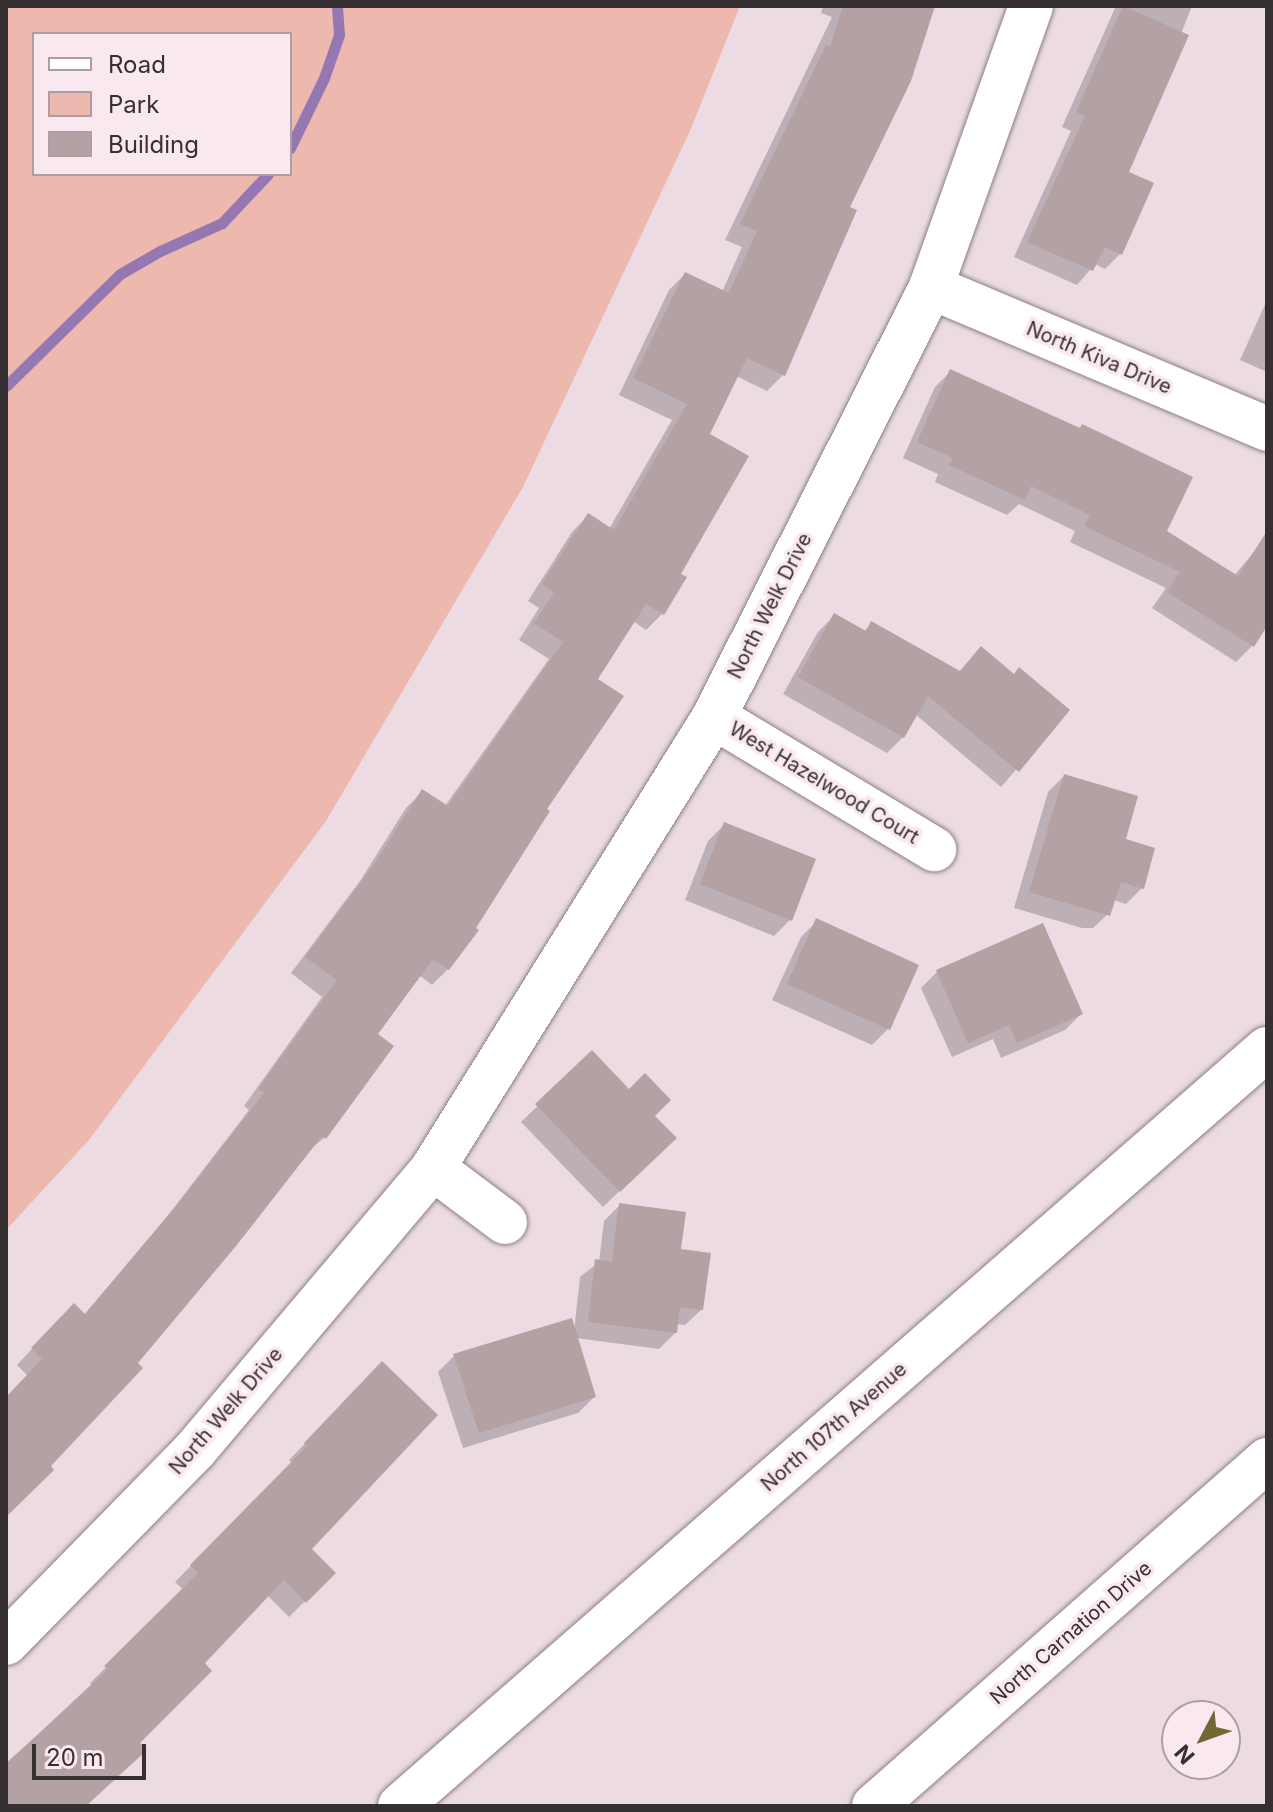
<!DOCTYPE html>
<style>
body{margin:0}
#map{position:relative;width:1273px;height:1812px;overflow:hidden;background:#ecdbe3;font-family:Inter,sans-serif}
div>[style]{position:absolute}
.green>*{inset:0;background:#edb9af}
.shadow>*{inset:0;background:#0003}
.stream>*{height:11px;margin:-5.5px;padding:0 5.5px;transform-origin:5.5px;border-radius:5.5px;background:#9578b2}
.building>*{inset:0;background:#b3a1a3}
.roads{filter:drop-shadow(0 0 2px #8d7e85) drop-shadow(0 0 2px #8d7e85)}
.minor>*{height:44px;margin:-22px;padding:0 22px;transform-origin:22px;border-radius:22px;background:#fff}
.major>*{height:44px;margin:-22px;padding:0 22px;transform-origin:22px;border-radius:22px;background:#fff}
span{translate:-50% -50%;white-space:nowrap;text-align:center;line-height:1.15;-webkit-text-stroke:7px #fae8f0;paint-order:stroke}
.street-label{font-size:20px;color:#373033}
.frame{position:absolute;inset:0;border:8px solid #373033;pointer-events:none}
.legend{position:absolute;left:32px;top:32px;width:260px;height:144px;box-sizing:border-box;background:#fae8f0;border:2px solid #ac9ea4;margin:0;padding:10px 14px;list-style:none;font-size:24px;color:#373033}
.legend li{display:flex;align-items:center;gap:16px;height:40px}
.legend b{width:40px;border:2px solid #ac9ea4}
.north{position:absolute;left:1161px;top:1700px;width:80px;height:80px;box-sizing:border-box;background:#fae8f0;border:2px solid #ac9ea4;border-radius:50%;rotate:229deg;font-size:22px;font-weight:700;line-height:32px;text-align:center;color:#373033}
.north::after{content:'';display:block;margin:auto;width:28px;height:36px;background:#756734;clip-path:polygon(50% 0,100% 100%,50% 72%,0 100%)}
.scale{position:absolute;left:32px;top:1744px;width:114px;height:36px;box-sizing:border-box;border:4px solid #373033;border-top:0;padding-left:10px;font-size:24px;line-height:28px;white-space:nowrap;color:#373033;-webkit-text-stroke:6px #fae8f0;paint-order:stroke}
</style>
<div id="map">
<div class="green">
<div style="clip-path:polygon(evenodd,6px 6px,740px 6px,690px 131px,523px 487px,326px 821px,89px 1140px,6px 1230px,6px 6px,34px 34px,290px 34px,290px 174px,34px 174px,34px 34px)"></div>
</div>
<div class="shadow">
<div style="clip-path:polygon(823px 6px,933px 6px,848px 208px,854px 211px,783px 375px,767px 391px,736px 376px,708px 435px,679px 574px,662px 614px,646px 630px,633px 621px,596px 679px,544px 810px,448px 969px,432px 985px,419px 975px,375px 1034px,324px 1138px,307px 1152px,6px 1514px,6px 1399px,28px 1376px,17px 1365px,58px 1321px,84px 1315px,166px 1218px,249px 1110px,244px 1106px,322px 997px,291px 973px,360px 881px,406px 808px,422px 792px,445px 806px,549px 659px,519px 640px,539px 608px,528px 601px,572px 532px,588px 516px,609px 529px,672px 420px,619px 395px,669px 290px,685px 274px,722px 292px,742px 247px,725px 240px,832px 17px,821px 13px)"></div>
<div style="clip-path:polygon(1116px 6px,1192px 6px,1126px 173px,1120px 254px,1105px 269px,1095px 264px,1077px 285px,1014px 257px,1071px 131px,1062px 127px)"></div>
<div style="clip-path:polygon(1267px 300px,1267px 372px,1240px 360px)"></div>
<div style="clip-path:polygon(951px 371px,1165px 532px,1234px 576px,1263px 541px,1267px 544px,1267px 622px,1252px 646px,1236px 662px,1152px 608px,1166px 588px,1070px 542px,1075px 531px,1019px 504px,1007px 515px,935px 482px,938px 474px,903px 458px,935px 387px)"></div>
<div style="clip-path:polygon(834px 616px,863px 632px,872px 624px,958px 673px,981px 649px,1013px 676px,1067px 710px,1001px 787px,915px 714px,903px 737px,887px 753px,783px 694px,818px 632px)"></div>
<div style="clip-path:polygon(1064px 776px,1123px 840px,1142px 888px,1126px 904px,1113px 900px,1110px 912px,1093px 928px,1082px 928px,1014px 908px,1048px 792px)"></div>
<div style="clip-path:polygon(724px 825px,790px 920px,774px 936px,685px 900px,708px 841px)"></div>
<div style="clip-path:polygon(817px 921px,916px 966px,888px 1029px,872px 1045px,772px 1000px,801px 937px)"></div>
<div style="clip-path:polygon(937px 972px,1081px 1014px,1065px 1030px,1001px 1058px,993px 1039px,952px 1057px,921px 988px)"></div>
<div style="clip-path:polygon(592px 1053px,674px 1138px,603px 1207px,521px 1122px)"></div>
<div style="clip-path:polygon(620px 1205px,679px 1251px,702px 1309px,685px 1325px,676px 1324px,675px 1333px,659px 1349px,576px 1338px,594px 1397px,578px 1413px,463px 1448px,438px 1372px,454px 1356px,574px 1331px,580px 1277px,599px 1262px,604px 1221px)"></div>
<div style="clip-path:polygon(382px 1364px,309px 1549px,333px 1573px,289px 1617px,267px 1595px,202px 1663px,85px 1806px,6px 1806px,6px 1763px,93px 1686px,90px 1683px,184px 1590px,175px 1582px,292px 1463px,289px 1460px)"></div>
</div>
<div class="stream">
<div style="left:290px;top:148px;width:78px;rotate:-64.1deg"></div>
<div style="left:324px;top:78px;width:46px;rotate:-70.8deg"></div>
<div style="left:339px;top:35px;width:29px;rotate:-94deg"></div>
<div style="left:6px;top:386px;width:160px;rotate:-44.5deg"></div>
<div style="left:120px;top:274px;width:46px;rotate:-29.9deg"></div>
<div style="left:160px;top:251px;width:68px;rotate:-24.3deg"></div>
<div style="left:222px;top:223px;width:67px;rotate:-46.8deg"></div>
</div>
<div class="building">
<div style="clip-path:polygon(843px 6px,935px 6px,911px 81px,850px 207px,857px 210px,785px 376px,747px 358px,710px 434px,749px 456px,681px 574px,687px 577px,664px 615px,646px 604px,598px 679px,624px 696px,547px 809px,550px 811px,476px 928px,479px 930px,449px 970px,433px 959px,378px 1034px,394px 1046px,326px 1139px,322px 1136px,236px 1246px,138px 1363px,143px 1368px,51px 1466px,54px 1470px,6px 1517px,6px 1397px,42px 1359px,31px 1348px,74px 1303px,85px 1314px,181px 1200px,264px 1093px,258px 1089px,337px 980px,305px 957px,375px 863px,422px 789px,448px 806px,563px 642px,534px 623px,554px 592px,542px 584px,588px 513px,614px 530px,687px 404px,633px 378px,685px 272px,729px 293px,757px 231px,740px 224px,826px 45px,830px 47px)"></div>
<div style="clip-path:polygon(1123px 6px,1189px 35px,1129px 172px,1154px 183px,1122px 255px,1105px 247px,1093px 271px,1027px 242px,1085px 116px,1076px 112px)"></div>
<div style="clip-path:polygon(950px 369px,1080px 428px,1082px 424px,1193px 477px,1167px 531px,1238px 576px,1267px 531px,1267px 626px,1254px 647px,1167px 592px,1180px 572px,1084px 526px,1090px 515px,1031px 486px,1025px 500px,949px 465px,953px 458px,917px 442px)"></div>
<div style="clip-path:polygon(834px 613px,866px 631px,871px 621px,960px 671px,981px 646px,1014px 674px,1019px 667px,1070px 710px,1019px 772px,928px 696px,904px 738px,798px 677px)"></div>
<div style="clip-path:polygon(1064px 774px,1138px 796px,1126px 839px,1155px 848px,1144px 889px,1121px 882px,1110px 916px,1029px 892px)"></div>
<div style="clip-path:polygon(724px 822px,816px 859px,792px 921px,700px 884px)"></div>
<div style="clip-path:polygon(816px 918px,919px 965px,890px 1030px,787px 984px)"></div>
<div style="clip-path:polygon(1043px 923px,1083px 1014px,1017px 1043px,1009px 1025px,968px 1043px,936px 970px)"></div>
<div style="clip-path:polygon(592px 1050px,629px 1089px,645px 1073px,671px 1100px,655px 1116px,677px 1138px,620px 1192px,535px 1104px)"></div>
<div style="clip-path:polygon(619px 1203px,686px 1212px,681px 1249px,711px 1253px,703px 1310px,680px 1307px,677px 1333px,588px 1322px,595px 1259px,612px 1262px)"></div>
<div style="clip-path:polygon(572px 1318px,596px 1397px,479px 1433px,453px 1354px)"></div>
<div style="clip-path:polygon(382px 1361px,438px 1415px,312px 1549px,336px 1573px,306px 1603px,284px 1580px,205px 1663px,212px 1671px,140px 1743px,147px 1750px,86px 1806px,6px 1806px,6px 1764px,108px 1669px,104px 1666px,198px 1573px,190px 1565px,307px 1446px,304px 1443px)"></div>
</div>
<div class="roads">
<div class="minor">
<div style="left:931px;top:287px;width:365px;rotate:22.9deg"></div>
<div style="left:714px;top:717px;width:257px;rotate:31deg"></div>
<div style="left:433px;top:1168px;width:90px;rotate:36.9deg"></div>
<div style="left:6px;top:1643px;width:270px;rotate:-45.6deg"></div>
<div style="left:195px;top:1450px;width:369px;rotate:-49.8deg"></div>
<div style="left:433px;top:1168px;width:531px;rotate:-58.07deg"></div>
<div style="left:714px;top:717px;width:482px;rotate:-63.2deg"></div>
<div style="left:931px;top:287px;width:298px;rotate:-70.4deg"></div>
<div style="left:874px;top:1806px;width:524px;rotate:-41.36deg"></div>
</div>
<div class="major">
<div style="left:400px;top:1806px;width:1151px;rotate:-41.13deg"></div>
</div>
</div>
<div class="street-label">
<span style="left:1099px;top:358px;rotate:23deg">North Kiva Drive</span>
<span style="left:770px;top:606px;rotate:-63deg">North Welk Drive</span>
<span style="left:824px;top:783px;rotate:31deg">West Hazelwood Court</span>
<span style="left:226px;top:1411px;rotate:-49deg">North Welk Drive</span>
<span style="left:834px;top:1427px;rotate:-41deg">North 107th Avenue</span>
<span style="left:1071px;top:1633px;rotate:-41deg">North Carnation Drive</span>
</div>
<div class="frame"></div>
<ul class="legend">
<li><b style="height:10px;background:#fff"></b>Road</li>
<li><b style="height:22px;background:#edb9af"></b>Park</li>
<li><b style="height:22px;background:#b3a1a3"></b>Building</li>
</ul>
<div class="north">N</div>
<div class="scale">20 m</div>
</div>
